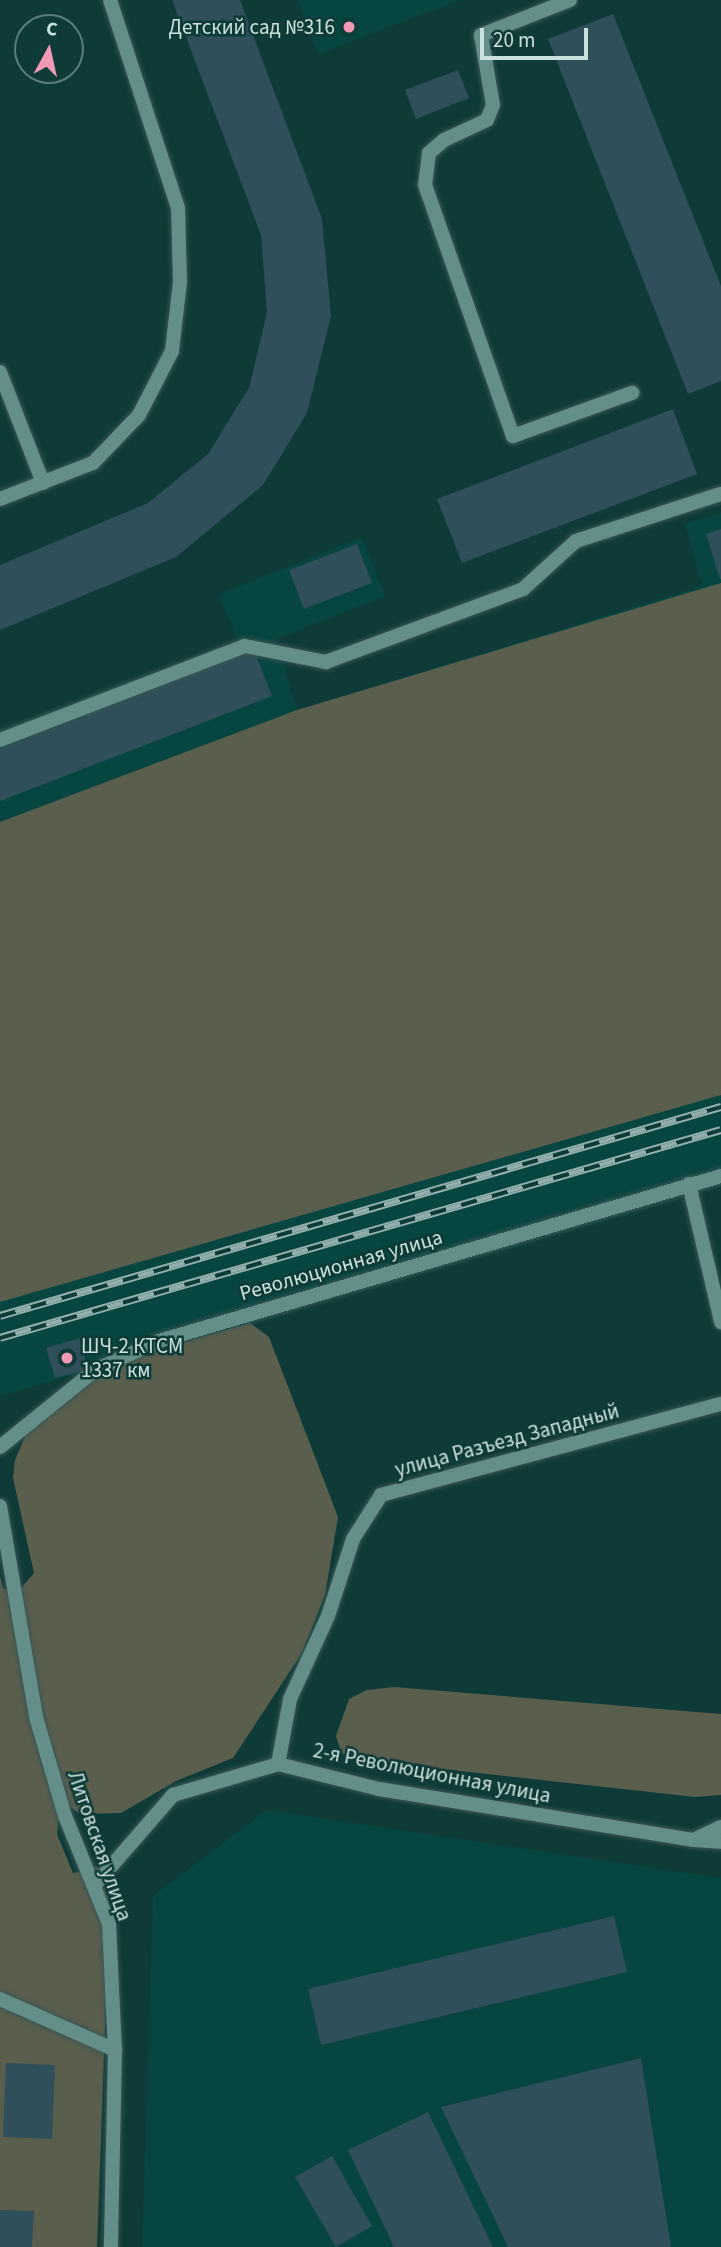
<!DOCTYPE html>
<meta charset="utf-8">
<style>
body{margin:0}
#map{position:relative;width:721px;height:2247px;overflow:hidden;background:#0e3b38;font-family:"Source Sans 3",sans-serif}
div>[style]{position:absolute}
.built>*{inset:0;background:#074541}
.green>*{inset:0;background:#5a5f4d}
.building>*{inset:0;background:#2f4f5b}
.roads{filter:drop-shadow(0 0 2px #395654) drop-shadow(0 0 2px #395654)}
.service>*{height:14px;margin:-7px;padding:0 7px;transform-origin:7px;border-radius:7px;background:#638e8a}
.minor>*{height:14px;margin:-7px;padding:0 7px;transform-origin:7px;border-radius:7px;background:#638e8a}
.rail>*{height:8px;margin-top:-4px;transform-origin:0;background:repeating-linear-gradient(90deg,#0e3b38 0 16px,#92afad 0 32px);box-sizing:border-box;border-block:2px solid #92afad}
.dots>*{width:19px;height:19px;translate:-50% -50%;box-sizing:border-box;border:4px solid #0e3b38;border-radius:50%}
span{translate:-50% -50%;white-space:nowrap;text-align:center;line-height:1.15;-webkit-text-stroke:5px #0e3b38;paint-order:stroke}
.poi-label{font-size:21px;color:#cae0de}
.right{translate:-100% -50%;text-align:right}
.left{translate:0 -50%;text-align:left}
.street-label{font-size:21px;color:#cae0de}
.north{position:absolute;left:14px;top:14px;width:70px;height:70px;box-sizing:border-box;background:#0e3b38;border:2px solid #597d7a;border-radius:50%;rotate:8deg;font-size:19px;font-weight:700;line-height:28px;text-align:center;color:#cae0de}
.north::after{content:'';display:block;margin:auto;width:24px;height:32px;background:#f09ab5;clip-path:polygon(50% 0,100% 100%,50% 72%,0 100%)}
.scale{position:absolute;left:480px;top:28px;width:108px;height:32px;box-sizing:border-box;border:4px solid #cae0de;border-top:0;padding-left:9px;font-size:21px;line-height:24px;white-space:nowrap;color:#cae0de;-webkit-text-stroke:5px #0e3b38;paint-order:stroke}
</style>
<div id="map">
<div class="built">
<div style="clip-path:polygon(298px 0,460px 0,318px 54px)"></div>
<div style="clip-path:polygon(721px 513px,721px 1187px,0 1396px,0 730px,238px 640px,218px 595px,362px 537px,385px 596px,276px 639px,297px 710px,702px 586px,685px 524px)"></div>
<div style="clip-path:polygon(267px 1810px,721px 1878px,721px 2247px,142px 2247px,153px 1896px)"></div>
</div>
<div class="green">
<div style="clip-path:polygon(721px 583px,721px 1095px,0 1302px,0 822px,297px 710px)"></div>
<div style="clip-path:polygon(250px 1323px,269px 1337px,338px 1517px,325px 1595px,302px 1653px,233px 1758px,176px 1781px,121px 1813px,80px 1814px,61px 1801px,57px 1834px,73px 1873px,111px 1863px,97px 2247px,0 2247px,0 1576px,3px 1588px,15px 1595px,34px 1573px,13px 1478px,15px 1460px,34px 1416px,105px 1365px)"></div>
<div style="clip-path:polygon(394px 1687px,721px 1714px,721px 1795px,695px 1797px,351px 1759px,341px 1752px,336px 1736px,349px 1699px,367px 1690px)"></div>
</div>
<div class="building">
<div style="clip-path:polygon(172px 0,240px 0,322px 219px,331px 316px,307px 413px,263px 485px,176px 557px,0 630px,0 565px,148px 503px,208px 454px,249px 388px,267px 312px,261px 235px)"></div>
<div style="clip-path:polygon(613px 14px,721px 286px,721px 381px,688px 394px,548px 39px)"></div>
<div style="clip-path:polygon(458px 70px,469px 98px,416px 119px,405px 90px)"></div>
<div style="clip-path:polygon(673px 409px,697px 474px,462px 563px,437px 499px)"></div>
<div style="clip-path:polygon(721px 529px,721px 579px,720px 579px,706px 534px)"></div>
<div style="clip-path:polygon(357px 544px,372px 583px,304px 609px,289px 570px)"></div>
<div style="clip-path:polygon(254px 650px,272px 696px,0 801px,0 749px)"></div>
<div style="clip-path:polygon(80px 1338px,88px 1369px,55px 1378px,46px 1348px)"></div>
<div style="clip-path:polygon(614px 1916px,627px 1972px,321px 2045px,308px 1989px)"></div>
<div style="clip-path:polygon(641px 2058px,671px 2247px,508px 2247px,441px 2107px)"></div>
<div style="clip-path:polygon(6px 2063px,55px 2065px,52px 2139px,3px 2137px)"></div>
<div style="clip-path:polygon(428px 2112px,493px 2247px,394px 2247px,348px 2150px)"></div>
<div style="clip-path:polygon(332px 2156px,372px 2226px,336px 2247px,295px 2177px)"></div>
<div style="clip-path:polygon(0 2210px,34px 2211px,32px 2247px,0 2247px)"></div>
</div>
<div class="roads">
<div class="service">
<div style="left:570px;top:0;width:96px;rotate:158.5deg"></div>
<div style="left:481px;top:35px;width:71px;rotate:80.3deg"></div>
<div style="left:493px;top:105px;width:16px;rotate:112deg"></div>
<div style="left:487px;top:120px;width:47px;rotate:155.1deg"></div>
<div style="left:444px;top:140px;width:20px;rotate:139deg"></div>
<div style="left:429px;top:153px;width:32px;rotate:97deg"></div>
<div style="left:425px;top:185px;width:266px;rotate:70.7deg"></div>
<div style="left:513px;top:436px;width:127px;rotate:-19.9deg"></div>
<div style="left:0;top:372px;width:119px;rotate:68.8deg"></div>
<div style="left:0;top:499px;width:100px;rotate:-21.2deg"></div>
<div style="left:93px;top:463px;width:66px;rotate:-46.2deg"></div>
<div style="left:139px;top:415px;width:72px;rotate:-62.7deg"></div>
<div style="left:172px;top:351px;width:69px;rotate:-83.4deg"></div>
<div style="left:180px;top:282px;width:74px;rotate:-91.5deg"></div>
<div style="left:178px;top:208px;width:219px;rotate:-108.1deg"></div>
<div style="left:0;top:740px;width:262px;rotate:-21deg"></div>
<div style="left:245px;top:646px;width:83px;rotate:11.2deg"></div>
<div style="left:326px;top:662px;width:210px;rotate:-20.3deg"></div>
<div style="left:523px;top:589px;width:72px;rotate:-42.2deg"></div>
<div style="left:576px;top:541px;width:152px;rotate:-18deg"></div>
</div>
<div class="minor">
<div style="left:689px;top:1184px;width:142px;rotate:76.9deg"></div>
<div style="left:0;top:1447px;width:122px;rotate:-39deg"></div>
<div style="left:95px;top:1370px;width:70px;rotate:-24.4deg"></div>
<div style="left:159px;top:1341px;width:586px;rotate:-16.36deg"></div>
<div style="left:0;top:1506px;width:214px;rotate:80.3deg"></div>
<div style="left:36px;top:1717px;width:103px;rotate:73.7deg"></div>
<div style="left:65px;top:1816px;width:117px;rotate:67.8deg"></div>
<div style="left:109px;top:1924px;width:126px;rotate:87.3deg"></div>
<div style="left:115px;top:2050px;width:197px;rotate:91.2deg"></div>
<div style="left:278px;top:1764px;width:66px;rotate:-79.5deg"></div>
<div style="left:290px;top:1699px;width:91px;rotate:-65.4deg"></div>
<div style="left:328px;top:1616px;width:81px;rotate:-72deg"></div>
<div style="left:353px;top:1539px;width:52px;rotate:-57.5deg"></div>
<div style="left:381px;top:1495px;width:352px;rotate:-15deg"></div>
<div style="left:694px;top:1840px;width:27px;rotate:4deg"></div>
<div style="left:94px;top:1886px;width:121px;rotate:-49deg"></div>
<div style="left:173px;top:1795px;width:109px;rotate:-16.4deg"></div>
<div style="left:278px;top:1764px;width:104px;rotate:13.9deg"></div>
<div style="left:379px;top:1789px;width:318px;rotate:9.2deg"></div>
<div style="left:693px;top:1840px;width:31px;rotate:-25deg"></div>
<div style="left:0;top:1999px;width:126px;rotate:23.9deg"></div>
</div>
</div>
<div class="rail">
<div style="left:0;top:1316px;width:751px;rotate:-16.17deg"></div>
<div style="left:0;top:1338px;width:750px;rotate:-16.09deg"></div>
</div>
<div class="dots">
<div style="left:349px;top:27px;background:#f09ab5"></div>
<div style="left:67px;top:1358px;background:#f09ab5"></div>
</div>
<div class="poi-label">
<span class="right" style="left:335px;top:27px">Детский сад №316</span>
<span class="left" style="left:81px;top:1358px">ШЧ-2 КТСМ<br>1337 км</span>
</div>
<div class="street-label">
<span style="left:341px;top:1265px;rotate:-16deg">Революционная улица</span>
<span style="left:507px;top:1440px;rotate:-15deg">улица Разъезд Западный</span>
<span style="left:432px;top:1773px;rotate:11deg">2-я Революционная улица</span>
<span style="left:100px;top:1846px;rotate:71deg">Литовская улица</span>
</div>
<div class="north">С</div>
<div class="scale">20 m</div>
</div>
